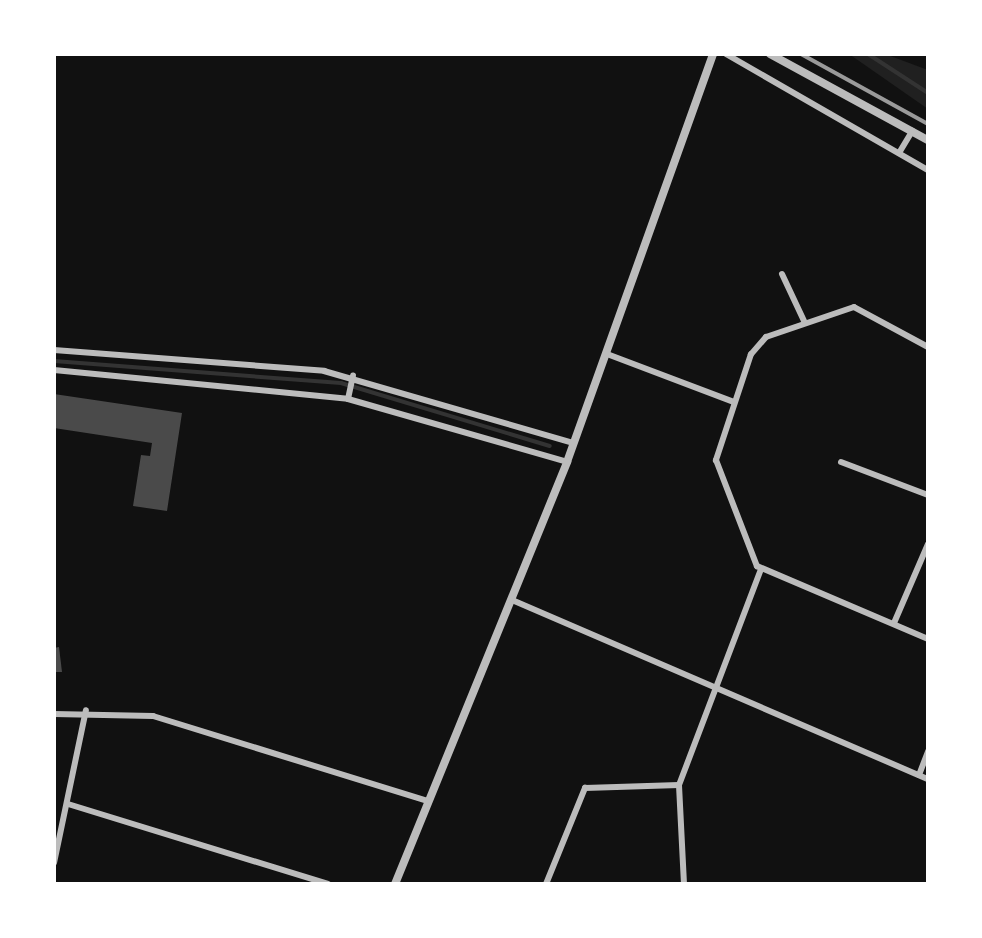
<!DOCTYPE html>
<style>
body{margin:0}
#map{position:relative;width:982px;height:938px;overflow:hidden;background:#111;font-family:"IBM Plex Sans",sans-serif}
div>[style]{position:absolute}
.green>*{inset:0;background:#202020}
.stream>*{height:4px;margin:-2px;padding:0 2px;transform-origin:2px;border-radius:2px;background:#333}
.building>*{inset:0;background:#4a4a4a}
.minor>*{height:6px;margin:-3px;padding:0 3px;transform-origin:3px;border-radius:3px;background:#bcbcbc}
.tertiary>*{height:8px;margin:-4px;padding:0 4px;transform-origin:4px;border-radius:4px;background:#bcbcbc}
.rail>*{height:4px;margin:-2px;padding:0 2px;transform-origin:2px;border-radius:2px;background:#9a9a9a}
span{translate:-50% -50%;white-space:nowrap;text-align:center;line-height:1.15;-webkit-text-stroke:6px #fff;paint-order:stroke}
.frame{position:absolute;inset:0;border:56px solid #fff;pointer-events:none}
</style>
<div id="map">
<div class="green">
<div style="clip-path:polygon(849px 54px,885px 54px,928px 70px,928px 109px)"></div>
</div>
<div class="stream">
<div style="left:868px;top:54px;width:72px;rotate:33deg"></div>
<div style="left:54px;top:361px;width:288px;rotate:4.4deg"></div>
<div style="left:341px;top:383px;width:218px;rotate:16.8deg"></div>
</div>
<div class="building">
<div style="clip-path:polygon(54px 394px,182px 413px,167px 511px,133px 506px,141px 455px,150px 456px,152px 443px,54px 428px)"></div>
<div style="clip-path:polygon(59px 647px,62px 672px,54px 672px,54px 648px)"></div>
</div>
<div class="minor">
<div style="left:726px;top:54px;width:233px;rotate:29.9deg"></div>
<div style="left:899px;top:153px;width:26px;rotate:-59deg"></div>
<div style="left:782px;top:274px;width:52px;rotate:64.9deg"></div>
<div style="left:928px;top:347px;width:84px;rotate:-151.6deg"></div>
<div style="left:854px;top:307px;width:93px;rotate:161.2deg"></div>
<div style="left:766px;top:337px;width:23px;rotate:131deg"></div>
<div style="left:751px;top:354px;width:112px;rotate:108.3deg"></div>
<div style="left:716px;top:460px;width:114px;rotate:68.9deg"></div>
<div style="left:757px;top:566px;width:186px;rotate:23.1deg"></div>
<div style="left:54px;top:350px;width:271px;rotate:4.4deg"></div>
<div style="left:324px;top:371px;width:259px;rotate:16.1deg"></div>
<div style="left:607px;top:354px;width:136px;rotate:20.7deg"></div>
<div style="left:54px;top:370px;width:295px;rotate:5.6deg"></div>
<div style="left:348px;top:399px;width:228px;rotate:16deg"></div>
<div style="left:348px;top:399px;width:24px;rotate:-78deg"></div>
<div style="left:841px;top:462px;width:93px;rotate:20.8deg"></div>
<div style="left:512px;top:600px;width:453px;rotate:23.3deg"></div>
<div style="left:894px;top:623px;width:86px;rotate:-66.7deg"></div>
<div style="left:54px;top:714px;width:99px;rotate:1.2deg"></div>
<div style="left:153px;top:716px;width:288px;rotate:17.2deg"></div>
<div style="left:919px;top:775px;width:26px;rotate:-69deg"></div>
<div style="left:68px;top:804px;width:272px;rotate:17.1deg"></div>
<div style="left:54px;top:863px;width:156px;rotate:-78.2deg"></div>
<div style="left:546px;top:884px;width:104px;rotate:-67.9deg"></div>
<div style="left:585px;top:788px;width:94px;rotate:-1.8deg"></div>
<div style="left:684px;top:884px;width:99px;rotate:-92.9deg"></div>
<div style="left:679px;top:785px;width:231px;rotate:-69.2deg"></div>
</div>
<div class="tertiary">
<div style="left:770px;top:54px;width:180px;rotate:28.6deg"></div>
<div style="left:395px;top:884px;width:456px;rotate:-67.8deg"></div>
<div style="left:567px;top:462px;width:433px;rotate:-70.3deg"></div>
</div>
<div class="rail">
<div style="left:801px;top:54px;width:145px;rotate:28.9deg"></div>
</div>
<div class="frame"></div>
</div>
